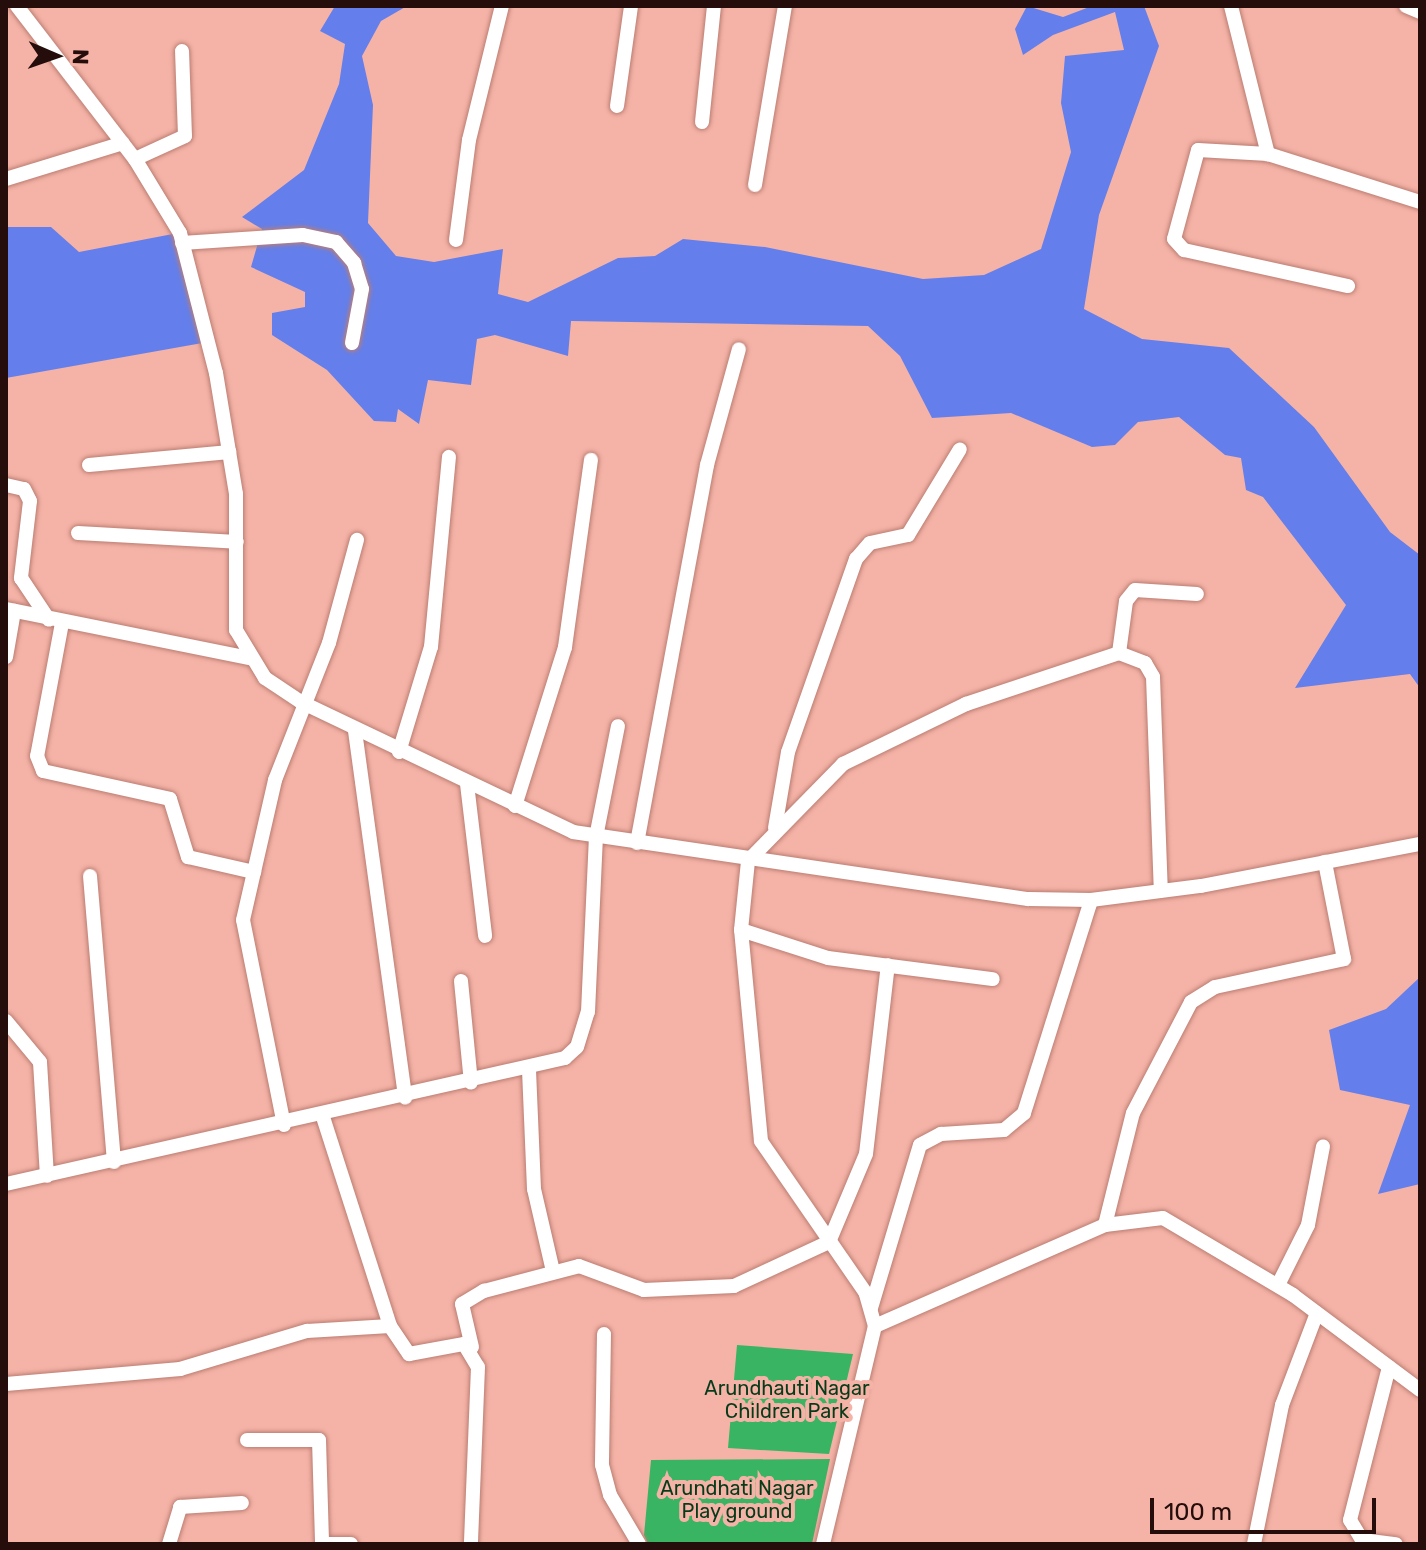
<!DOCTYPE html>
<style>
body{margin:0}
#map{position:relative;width:1426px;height:1550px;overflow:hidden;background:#f5b3a7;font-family:Rubik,sans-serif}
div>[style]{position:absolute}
.green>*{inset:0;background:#39b462}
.water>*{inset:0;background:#647feb}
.roads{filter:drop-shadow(0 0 2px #bb7d72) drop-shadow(0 0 2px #bb7d72)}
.minor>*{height:14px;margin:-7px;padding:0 7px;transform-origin:7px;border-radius:7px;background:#fff}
span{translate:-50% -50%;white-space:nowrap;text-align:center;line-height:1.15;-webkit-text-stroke:8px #f5b3a7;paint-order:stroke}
.park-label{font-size:20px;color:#063a19}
.frame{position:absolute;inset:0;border:8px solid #240d0a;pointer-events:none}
.north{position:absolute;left:16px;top:16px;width:80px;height:80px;-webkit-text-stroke:6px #f5b3a7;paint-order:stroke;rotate:92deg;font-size:22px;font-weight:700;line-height:32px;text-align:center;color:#240d0a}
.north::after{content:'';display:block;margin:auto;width:28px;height:36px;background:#240d0a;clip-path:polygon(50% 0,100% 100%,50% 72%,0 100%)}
.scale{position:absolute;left:1150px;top:1498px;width:226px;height:36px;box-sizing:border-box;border:4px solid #240d0a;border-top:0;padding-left:10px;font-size:24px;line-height:28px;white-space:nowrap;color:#240d0a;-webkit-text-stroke:6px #f5b3a7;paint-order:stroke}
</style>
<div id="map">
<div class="green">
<div style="clip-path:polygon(737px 1345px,853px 1354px,829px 1454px,728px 1448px)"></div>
<div style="clip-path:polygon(830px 1459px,812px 1544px,648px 1544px,644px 1535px,651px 1460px)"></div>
</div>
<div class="water">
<div style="clip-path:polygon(335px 6px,407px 6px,381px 21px,362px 56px,373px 105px,368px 223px,396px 256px,434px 262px,503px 249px,498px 294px,528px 302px,618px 258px,655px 256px,683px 239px,765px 247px,923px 279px,984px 275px,1041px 249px,1071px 152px,1061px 103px,1065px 56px,1124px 50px,1115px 12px,1053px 35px,1023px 55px,1015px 29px,1027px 6px,1063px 17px,1092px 6px,1144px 6px,1159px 46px,1099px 215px,1084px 309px,1142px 339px,1229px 348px,1314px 427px,1390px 532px,1420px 555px,1420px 688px,1410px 674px,1295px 688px,1346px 605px,1263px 497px,1246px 490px,1241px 458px,1225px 455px,1179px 417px,1138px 422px,1115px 445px,1092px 447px,1011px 413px,932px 418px,900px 356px,868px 326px,571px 321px,568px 356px,495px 335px,477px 339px,471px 385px,428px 380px,419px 424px,398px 409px,396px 422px,374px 421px,327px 370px,272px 335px,272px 313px,305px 307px,305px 292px,251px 267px,262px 229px,242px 217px,304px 170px,339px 84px,345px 44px,320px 31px)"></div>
<div style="clip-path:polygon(6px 227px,51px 227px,79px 252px,178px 233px,208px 342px,6px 378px)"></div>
<div style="clip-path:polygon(1420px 977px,1420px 1184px,1378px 1194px,1410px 1105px,1340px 1090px,1329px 1030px,1386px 1009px)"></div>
</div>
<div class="roads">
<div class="minor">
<div style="left:17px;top:6px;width:193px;rotate:52.4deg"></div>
<div style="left:135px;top:159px;width:87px;rotate:58.7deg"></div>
<div style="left:180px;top:233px;width:145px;rotate:75.6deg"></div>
<div style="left:216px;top:373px;width:123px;rotate:80.6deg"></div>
<div style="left:236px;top:494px;width:136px;rotate:90deg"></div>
<div style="left:236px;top:630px;width:56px;rotate:58.9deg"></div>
<div style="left:265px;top:678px;width:43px;rotate:33.7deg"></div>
<div style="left:301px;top:702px;width:301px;rotate:25.5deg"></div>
<div style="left:573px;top:832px;width:460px;rotate:8.4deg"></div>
<div style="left:1028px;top:899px;width:63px;rotate:0.9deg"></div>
<div style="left:1091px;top:900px;width:111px;rotate:-7.3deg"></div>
<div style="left:1201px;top:886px;width:223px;rotate:-10.9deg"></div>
<div style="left:1231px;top:6px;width:153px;rotate:76deg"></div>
<div style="left:1268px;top:154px;width:159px;rotate:17.5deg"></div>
<div style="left:1406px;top:6px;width:15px;rotate:23deg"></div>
<div style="left:617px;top:106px;width:101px;rotate:-82deg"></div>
<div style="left:702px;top:122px;width:117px;rotate:-84.1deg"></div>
<div style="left:1268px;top:154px;width:70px;rotate:-176.7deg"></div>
<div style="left:1198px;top:150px;width:92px;rotate:105.1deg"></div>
<div style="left:1174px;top:239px;width:15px;rotate:48deg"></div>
<div style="left:1184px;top:250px;width:168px;rotate:12.4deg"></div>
<div style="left:135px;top:159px;width:55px;rotate:-24.7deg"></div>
<div style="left:185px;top:136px;width:85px;rotate:-92deg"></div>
<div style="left:6px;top:179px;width:122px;rotate:-17.1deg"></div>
<div style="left:755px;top:185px;width:181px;rotate:-80.5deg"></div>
<div style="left:456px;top:240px;width:101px;rotate:-82.6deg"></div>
<div style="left:469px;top:140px;width:138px;rotate:-76.2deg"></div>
<div style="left:182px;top:243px;width:121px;rotate:-3.8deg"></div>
<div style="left:303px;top:235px;width:34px;rotate:12deg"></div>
<div style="left:336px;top:242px;width:28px;rotate:49deg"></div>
<div style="left:354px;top:263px;width:27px;rotate:73deg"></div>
<div style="left:362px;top:289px;width:55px;rotate:100.5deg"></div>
<div style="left:89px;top:465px;width:141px;rotate:-5.3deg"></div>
<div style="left:6px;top:485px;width:18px;rotate:13deg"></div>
<div style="left:24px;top:489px;width:13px;rotate:63deg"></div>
<div style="left:30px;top:501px;width:78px;rotate:96.7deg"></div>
<div style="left:21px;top:578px;width:50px;rotate:56.3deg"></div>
<div style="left:78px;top:533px;width:159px;rotate:3.2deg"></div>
<div style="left:6px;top:609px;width:249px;rotate:11.4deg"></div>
<div style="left:62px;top:623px;width:135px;rotate:100.6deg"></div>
<div style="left:37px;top:756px;width:16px;rotate:68deg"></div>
<div style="left:43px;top:771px;width:130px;rotate:12.4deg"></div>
<div style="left:170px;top:799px;width:61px;rotate:72.8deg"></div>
<div style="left:188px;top:857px;width:68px;rotate:12.8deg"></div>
<div style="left:1119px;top:653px;width:28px;rotate:21deg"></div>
<div style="left:1145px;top:663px;width:16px;rotate:60deg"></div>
<div style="left:1153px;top:677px;width:214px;rotate:87.9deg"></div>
<div style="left:6px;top:657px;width:47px;rotate:-80.1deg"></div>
<div style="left:355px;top:731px;width:370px;rotate:82.2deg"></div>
<div style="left:399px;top:752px;width:110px;rotate:-73.1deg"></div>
<div style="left:431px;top:647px;width:191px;rotate:-84.6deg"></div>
<div style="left:467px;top:784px;width:153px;rotate:83.2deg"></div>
<div style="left:515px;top:806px;width:167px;rotate:-72.5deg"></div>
<div style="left:565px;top:647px;width:189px;rotate:-82.1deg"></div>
<div style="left:775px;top:828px;width:77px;rotate:-80.3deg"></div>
<div style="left:788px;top:752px;width:205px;rotate:-70.6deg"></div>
<div style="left:856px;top:559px;width:21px;rotate:-49deg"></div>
<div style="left:870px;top:543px;width:39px;rotate:-12deg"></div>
<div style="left:908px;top:535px;width:100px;rotate:-58.8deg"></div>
<div style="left:637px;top:843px;width:384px;rotate:-79.5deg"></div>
<div style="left:707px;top:465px;width:120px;rotate:-74.6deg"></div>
<div style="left:90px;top:876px;width:287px;rotate:85.2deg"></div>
<div style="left:741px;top:930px;width:91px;rotate:17.8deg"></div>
<div style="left:828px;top:958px;width:166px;rotate:7.3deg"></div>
<div style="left:461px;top:981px;width:102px;rotate:84.4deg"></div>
<div style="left:6px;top:1021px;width:53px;rotate:50.3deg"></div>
<div style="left:40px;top:1062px;width:114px;rotate:86.5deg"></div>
<div style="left:529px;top:1070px;width:119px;rotate:87.6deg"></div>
<div style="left:534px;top:1189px;width:84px;rotate:77deg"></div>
<div style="left:323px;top:1117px;width:219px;rotate:72.2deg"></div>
<div style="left:284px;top:1125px;width:209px;rotate:-101.3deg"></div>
<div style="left:243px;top:920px;width:144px;rotate:-77.1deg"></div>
<div style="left:275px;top:780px;width:147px;rotate:-68.5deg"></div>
<div style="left:329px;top:643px;width:107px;rotate:-74.8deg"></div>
<div style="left:6px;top:1184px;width:573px;rotate:-12.7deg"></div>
<div style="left:565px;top:1058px;width:16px;rotate:-43deg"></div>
<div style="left:577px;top:1047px;width:37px;rotate:-73deg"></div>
<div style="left:588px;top:1012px;width:175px;rotate:-87.4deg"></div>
<div style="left:596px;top:837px;width:113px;rotate:-78.8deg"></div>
<div style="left:1105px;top:1225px;width:115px;rotate:-76deg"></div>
<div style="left:1133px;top:1113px;width:125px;rotate:-62.4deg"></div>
<div style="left:1191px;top:1002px;width:28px;rotate:-32deg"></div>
<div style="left:1215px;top:987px;width:132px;rotate:-12.2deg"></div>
<div style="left:1344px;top:959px;width:99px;rotate:-101.1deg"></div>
<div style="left:1278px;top:1285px;width:67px;rotate:-63.4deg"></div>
<div style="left:1308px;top:1225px;width:80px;rotate:-79.2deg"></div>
<div style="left:871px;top:1308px;width:170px;rotate:-73.3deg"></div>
<div style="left:920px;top:1145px;width:24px;rotate:-28deg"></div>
<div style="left:941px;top:1134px;width:63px;rotate:-3.6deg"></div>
<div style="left:1004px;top:1130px;width:26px;rotate:-40deg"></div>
<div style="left:1024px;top:1113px;width:223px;rotate:-72.5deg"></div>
<div style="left:875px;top:1326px;width:251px;rotate:-23.7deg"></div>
<div style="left:1105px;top:1225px;width:58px;rotate:-6.9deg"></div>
<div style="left:1163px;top:1218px;width:151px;rotate:30.6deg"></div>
<div style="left:1293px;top:1295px;width:159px;rotate:36.8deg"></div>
<div style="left:604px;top:1334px;width:131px;rotate:90.9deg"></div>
<div style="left:602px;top:1465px;width:31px;rotate:75deg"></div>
<div style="left:610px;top:1495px;width:57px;rotate:59.4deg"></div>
<div style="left:472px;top:1347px;width:44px;rotate:-103.1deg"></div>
<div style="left:462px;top:1304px;width:26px;rotate:-31deg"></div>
<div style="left:484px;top:1291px;width:98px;rotate:-14.7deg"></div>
<div style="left:579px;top:1266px;width:69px;rotate:20.3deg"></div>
<div style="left:644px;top:1290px;width:90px;rotate:-2.5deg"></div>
<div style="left:734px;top:1286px;width:105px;rotate:-24.9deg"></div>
<div style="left:829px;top:1242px;width:95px;rotate:-67.2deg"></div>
<div style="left:866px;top:1154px;width:190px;rotate:-83.4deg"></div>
<div style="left:1389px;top:1367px;width:158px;rotate:104.3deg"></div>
<div style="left:1350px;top:1520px;width:23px;rotate:59deg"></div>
<div style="left:1362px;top:1540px;width:34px;rotate:7deg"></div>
<div style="left:6px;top:1384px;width:175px;rotate:-4.9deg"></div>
<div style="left:180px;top:1369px;width:133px;rotate:-16.7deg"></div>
<div style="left:307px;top:1331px;width:83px;rotate:-3.4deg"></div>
<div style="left:390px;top:1326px;width:34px;rotate:56deg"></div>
<div style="left:409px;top:1354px;width:56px;rotate:-10.3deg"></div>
<div style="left:464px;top:1344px;width:27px;rotate:59deg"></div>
<div style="left:478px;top:1367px;width:177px;rotate:92.3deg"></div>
<div style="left:247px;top:1440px;width:72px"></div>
<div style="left:319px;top:1440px;width:104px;rotate:88.3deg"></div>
<div style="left:169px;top:1544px;width:39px;rotate:-73deg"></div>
<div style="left:180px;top:1507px;width:62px;rotate:-3.7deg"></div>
<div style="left:324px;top:1544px;width:27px"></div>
<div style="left:823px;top:1544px;width:224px;rotate:-76.6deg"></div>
<div style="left:875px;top:1326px;width:35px;rotate:-106deg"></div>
<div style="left:865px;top:1292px;width:183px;rotate:-124.6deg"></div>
<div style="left:761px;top:1141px;width:212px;rotate:-95.4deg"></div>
<div style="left:741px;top:930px;width:69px;rotate:-84.2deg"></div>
<div style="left:748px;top:861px;width:136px;rotate:-45.6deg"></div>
<div style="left:843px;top:764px;width:137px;rotate:-26deg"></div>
<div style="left:966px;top:704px;width:161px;rotate:-18.4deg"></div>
<div style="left:1119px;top:653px;width:52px;rotate:-82.3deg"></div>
<div style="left:1126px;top:601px;width:14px;rotate:-51deg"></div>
<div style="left:1135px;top:590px;width:62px;rotate:3.7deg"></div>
<div style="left:1254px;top:1544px;width:142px;rotate:-78.6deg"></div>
<div style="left:1282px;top:1405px;width:98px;rotate:-69.2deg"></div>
</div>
</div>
<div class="park-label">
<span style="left:787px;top:1400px">Arundhauti Nagar<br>Children Park</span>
<span style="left:737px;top:1500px">Arundhati Nagar<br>Play ground</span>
</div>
<div class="frame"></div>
<div class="north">N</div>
<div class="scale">100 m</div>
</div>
